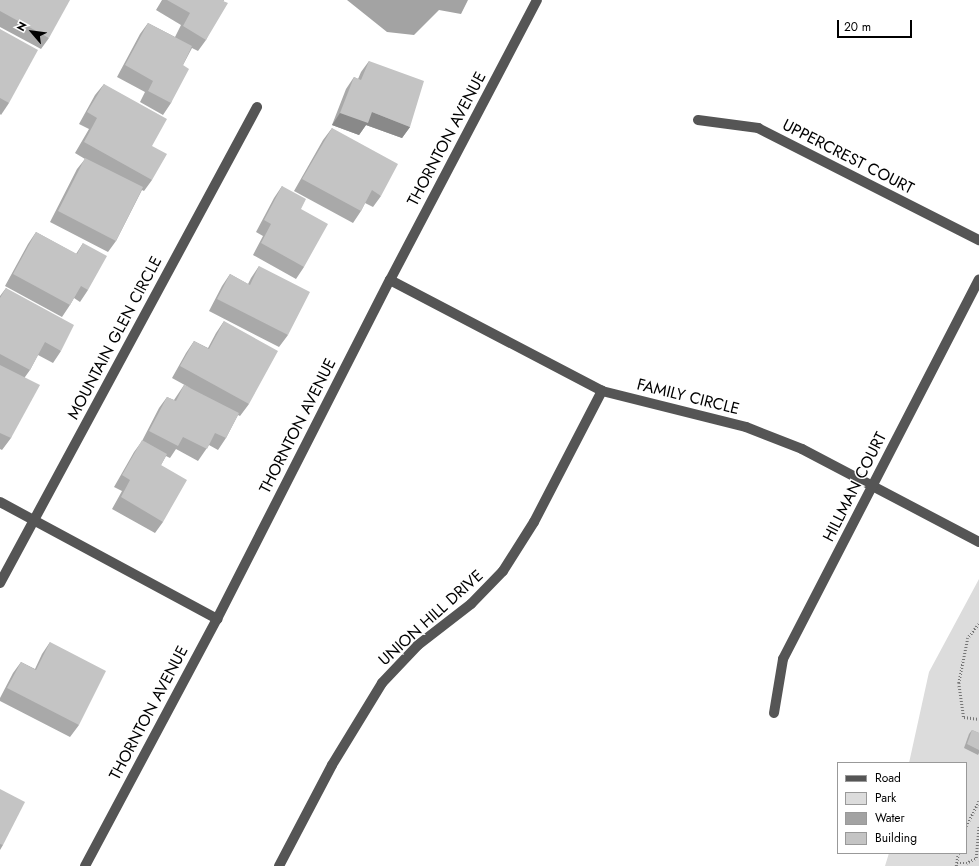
<!DOCTYPE html>
<style>
body{margin:0}
#map{position:relative;width:979px;height:866px;overflow:hidden;background:#fff;font-family:Jost,sans-serif}
div>[style]{position:absolute}
.green>*{inset:0;background:#dcdcdc}
.water>*{inset:0;background:#a3a3a3}
.path>*{height:2.5px;margin-top:-1.25px;transform-origin:0;background:repeating-linear-gradient(90deg,#777 0 1px,transparent 0 3px)}
.minor>*{height:10px;margin:-5px;padding:0 5px;transform-origin:5px;border-radius:5px;background:#555}
.wall>*{inset:0;background:#a9a9a9}
.shaded-wall>*{inset:0;background:#898989}
.building>*{inset:0;background:#c4c4c4}
span{translate:-50% -50%;white-space:nowrap;text-align:center;line-height:1.15;-webkit-text-stroke:3px #fff;paint-order:stroke}
.street-label{font-size:16px;color:#000}
.legend{position:absolute;left:837px;top:762px;width:130px;height:92px;box-sizing:border-box;background:#fff;border:1px solid #999;margin:0;padding:5px 7px;list-style:none;font-size:12px;color:#000}
.legend li{display:flex;align-items:center;gap:8px;height:20px}
.legend b{width:20px;border:1px solid #999}
.north{position:absolute;left:12px;top:12px;width:40px;height:40px;-webkit-text-stroke:3px #fff;paint-order:stroke;rotate:298deg;font-size:11px;font-weight:700;line-height:16px;text-align:center;color:#000}
.north::after{content:'';display:block;margin:auto;width:14px;height:18px;background:#000;clip-path:polygon(50% 0,100% 100%,50% 72%,0 100%)}
.scale{position:absolute;left:837px;top:20px;width:75px;height:18px;box-sizing:border-box;border:2px solid #000;border-top:0;padding-left:5px;font-size:12px;line-height:14px;white-space:nowrap;color:#000;-webkit-text-stroke:3px #fff;paint-order:stroke}
</style>
<div id="map">
<div class="green">
<div style="clip-path:polygon(979px 579px,979px 866px,885px 866px,889px 853px,966px 853px,966px 763px,909px 763px,929px 672px)"></div>
</div>
<div class="water">
<div style="clip-path:polygon(347px 0,468px 0,461px 14px,439px 10px,414px 35px,387px 32px)"></div>
</div>
<div class="path">
<div style="left:979px;top:624px;width:18px;rotate:128deg"></div>
<div style="left:968px;top:638px;width:46px;rotate:101.3deg"></div>
<div style="left:959px;top:683px;width:34px;rotate:82deg"></div>
<div style="left:964px;top:717px;width:15px;rotate:8deg"></div>
<div style="left:966px;top:826px;width:28px;rotate:-63deg"></div>
<div style="left:957px;top:863px;width:9px"></div>
<div style="left:966px;top:863px;width:11px;rotate:-27deg"></div>
<div style="left:976px;top:858px;width:32px;rotate:-85deg"></div>
<div style="left:956px;top:866px;width:13px;rotate:-81deg"></div>
</div>
<div class="minor">
<div style="left:698px;top:120px;width:61px;rotate:7.6deg"></div>
<div style="left:758px;top:128px;width:248px;rotate:26.9deg"></div>
<div style="left:390px;top:280px;width:239px;rotate:27.6deg"></div>
<div style="left:602px;top:391px;width:148px;rotate:14deg"></div>
<div style="left:746px;top:427px;width:60px;rotate:21.4deg"></div>
<div style="left:802px;top:449px;width:200px;rotate:27.7deg"></div>
<div style="left:0;top:502px;width:247px;rotate:28.3deg"></div>
<div style="left:0;top:583px;width:541px;rotate:-61.63deg"></div>
<div style="left:774px;top:713px;width:55px;rotate:-80.5deg"></div>
<div style="left:783px;top:659px;width:427px;rotate:-62.7deg"></div>
<div style="left:85px;top:866px;width:280px;rotate:-61.9deg"></div>
<div style="left:217px;top:619px;width:381px;rotate:-63deg"></div>
<div style="left:390px;top:280px;width:316px;rotate:-62.3deg"></div>
<div style="left:279px;top:866px;width:114px;rotate:-62.3deg"></div>
<div style="left:332px;top:765px;width:96px;rotate:-58.6deg"></div>
<div style="left:382px;top:683px;width:52px;rotate:-46.5deg"></div>
<div style="left:418px;top:645px;width:67px;rotate:-37.7deg"></div>
<div style="left:471px;top:604px;width:46px;rotate:-45.9deg"></div>
<div style="left:503px;top:571px;width:58px;rotate:-57.7deg"></div>
<div style="left:534px;top:522px;width:148px;rotate:-62.6deg"></div>
</div>
<div class="wall">
<div style="clip-path:polygon(0 0,49px 38px,41px 49px,0 27px)"></div>
<div style="clip-path:polygon(162px 0,224px 0,206px 40px,198px 51px,192px 48px,183px 65px,171px 103px,163px 115px,140px 102px,145px 92px,117px 77px,140px 34px,148px 23px,175px 37px,181px 25px,156px 10px)"></div>
<div style="clip-path:polygon(0 29px,9px 103px,1px 115px,0 114px)"></div>
<div style="clip-path:polygon(369px 61px,410px 127px,402px 138px,366px 125px,359px 135px,332px 125px,346px 89px,354px 77px,358px 79px,361px 72px)"></div>
<div style="clip-path:polygon(104px 84px,152px 146px,152px 180px,144px 191px,142px 190px,116px 241px,108px 252px,50px 222px,77px 169px,85px 159px,75px 153px,89px 129px,79px 124px,95px 95px)"></div>
<div style="clip-path:polygon(332px 128px,381px 196px,373px 207px,365px 203px,361px 211px,353px 223px,294px 191px,323px 140px)"></div>
<div style="clip-path:polygon(282px 186px,301px 209px,304px 267px,296px 279px,253px 255px,263px 236px,256px 232px,274px 198px)"></div>
<div style="clip-path:polygon(36px 232px,76px 254px,83px 243px,88px 290px,80px 302px,74px 298px,70px 305px,62px 317px,5px 286px,28px 244px)"></div>
<div style="clip-path:polygon(259px 266px,288px 335px,279px 347px,209px 311px,222px 286px,230px 274px,248px 284px,251px 278px)"></div>
<div style="clip-path:polygon(6px 288px,61px 351px,53px 363px,38px 355px,30px 370px,25px 377px,11px 438px,2px 450px,0 449px,0 296px)"></div>
<div style="clip-path:polygon(224px 321px,249px 404px,240px 416px,238px 415px,226px 438px,218px 450px,209px 445px,198px 461px,176px 449px,170px 458px,166px 456px,161px 465px,163px 522px,155px 533px,112px 509px,122px 491px,114px 487px,134px 452px,142px 441px,159px 408px,167px 397px,174px 400px,184px 385px,192px 389px,172px 378px,186px 353px,194px 341px,208px 348px,216px 333px)"></div>
<div style="clip-path:polygon(50px 642px,79px 725px,70px 737px,0 701px,0 698px,13px 673px,21px 662px,35px 669px,42px 654px)"></div>
<div style="clip-path:polygon(972px 730px,979px 733px,979px 753px,978px 755px,964px 748px,969px 734px)"></div>
<div style="clip-path:polygon(0 789px,3px 845px,0 850px)"></div>
</div>
<div class="shaded-wall">
<div style="clip-path:polygon(372px 112px,410px 127px,402px 138px,366px 125px,359px 135px,332px 125px,340px 113px)"></div>
</div>
<div class="building">
<div style="clip-path:polygon(0 0,70px 0,49px 38px,0 11px)"></div>
<div style="clip-path:polygon(167px 0,224px 0,223px 1px,228px 3px,206px 40px,183px 26px,190px 13px)"></div>
<div style="clip-path:polygon(148px 23px,192px 46px,183px 65px,189px 69px,171px 103px,148px 91px,153px 81px,125px 65px)"></div>
<div style="clip-path:polygon(0 29px,38px 50px,9px 103px,0 98px)"></div>
<div style="clip-path:polygon(369px 61px,424px 81px,410px 127px,372px 112px,368px 123px,340px 113px,354px 77px,361px 80px)"></div>
<div style="clip-path:polygon(104px 84px,167px 119px,152px 146px,167px 154px,152px 180px,84px 142px,97px 118px,87px 112px)"></div>
<div style="clip-path:polygon(332px 128px,398px 164px,381px 196px,372px 190px,361px 211px,302px 179px)"></div>
<div style="clip-path:polygon(85px 158px,143px 187px,116px 241px,58px 211px)"></div>
<div style="clip-path:polygon(282px 186px,306px 199px,301px 209px,328px 224px,304px 267px,261px 243px,271px 224px,264px 220px)"></div>
<div style="clip-path:polygon(36px 232px,77px 254px,83px 243px,107px 256px,88px 290px,81px 286px,70px 305px,13px 274px)"></div>
<div style="clip-path:polygon(259px 266px,310px 292px,288px 335px,217px 299px,230px 274px,250px 285px)"></div>
<div style="clip-path:polygon(6px 288px,74px 325px,61px 351px,45px 342px,30px 370px,0 354px,0 298px)"></div>
<div style="clip-path:polygon(224px 321px,278px 351px,249px 404px,180px 366px,194px 341px,209px 349px)"></div>
<div style="clip-path:polygon(0 365px,40px 385px,11px 438px,0 433px)"></div>
<div style="clip-path:polygon(184px 385px,239px 413px,226px 438px,215px 433px,207px 449px,183px 437px,178px 446px,149px 431px,167px 397px,176px 401px)"></div>
<div style="clip-path:polygon(142px 440px,167px 454px,161px 465px,187px 480px,163px 522px,121px 497px,130px 480px,122px 475px)"></div>
<div style="clip-path:polygon(50px 642px,106px 671px,79px 725px,7px 688px,21px 662px,36px 670px)"></div>
<div style="clip-path:polygon(972px 730px,979px 733px,979px 750px,967px 744px)"></div>
<div style="clip-path:polygon(0 789px,25px 802px,3px 845px,0 844px)"></div>
</div>
<div class="street-label">
<span style="left:447px;top:139px;rotate:-62deg">THORNTON AVENUE</span>
<span style="left:848px;top:157px;rotate:27deg">UPPERCREST COURT</span>
<span style="left:115px;top:338px;rotate:-62deg">MOUNTAIN GLEN CIRCLE</span>
<span style="left:688px;top:397px;rotate:14deg">FAMILY CIRCLE</span>
<span style="left:298px;top:426px;rotate:-63deg">THORNTON AVENUE</span>
<span style="left:855px;top:487px;rotate:-63deg">HILLMAN COURT</span>
<span style="left:431px;top:618px;rotate:-42deg">UNION HILL DRIVE</span>
<span style="left:149px;top:713px;rotate:-62deg">THORNTON AVENUE</span>
</div>
<ul class="legend">
<li><b style="height:5px;background:#555"></b>Road</li>
<li><b style="height:11px;background:#dcdcdc"></b>Park</li>
<li><b style="height:11px;background:#a3a3a3"></b>Water</li>
<li><b style="height:11px;background:#c4c4c4"></b>Building</li>
</ul>
<div class="north">N</div>
<div class="scale">20 m</div>
</div>
